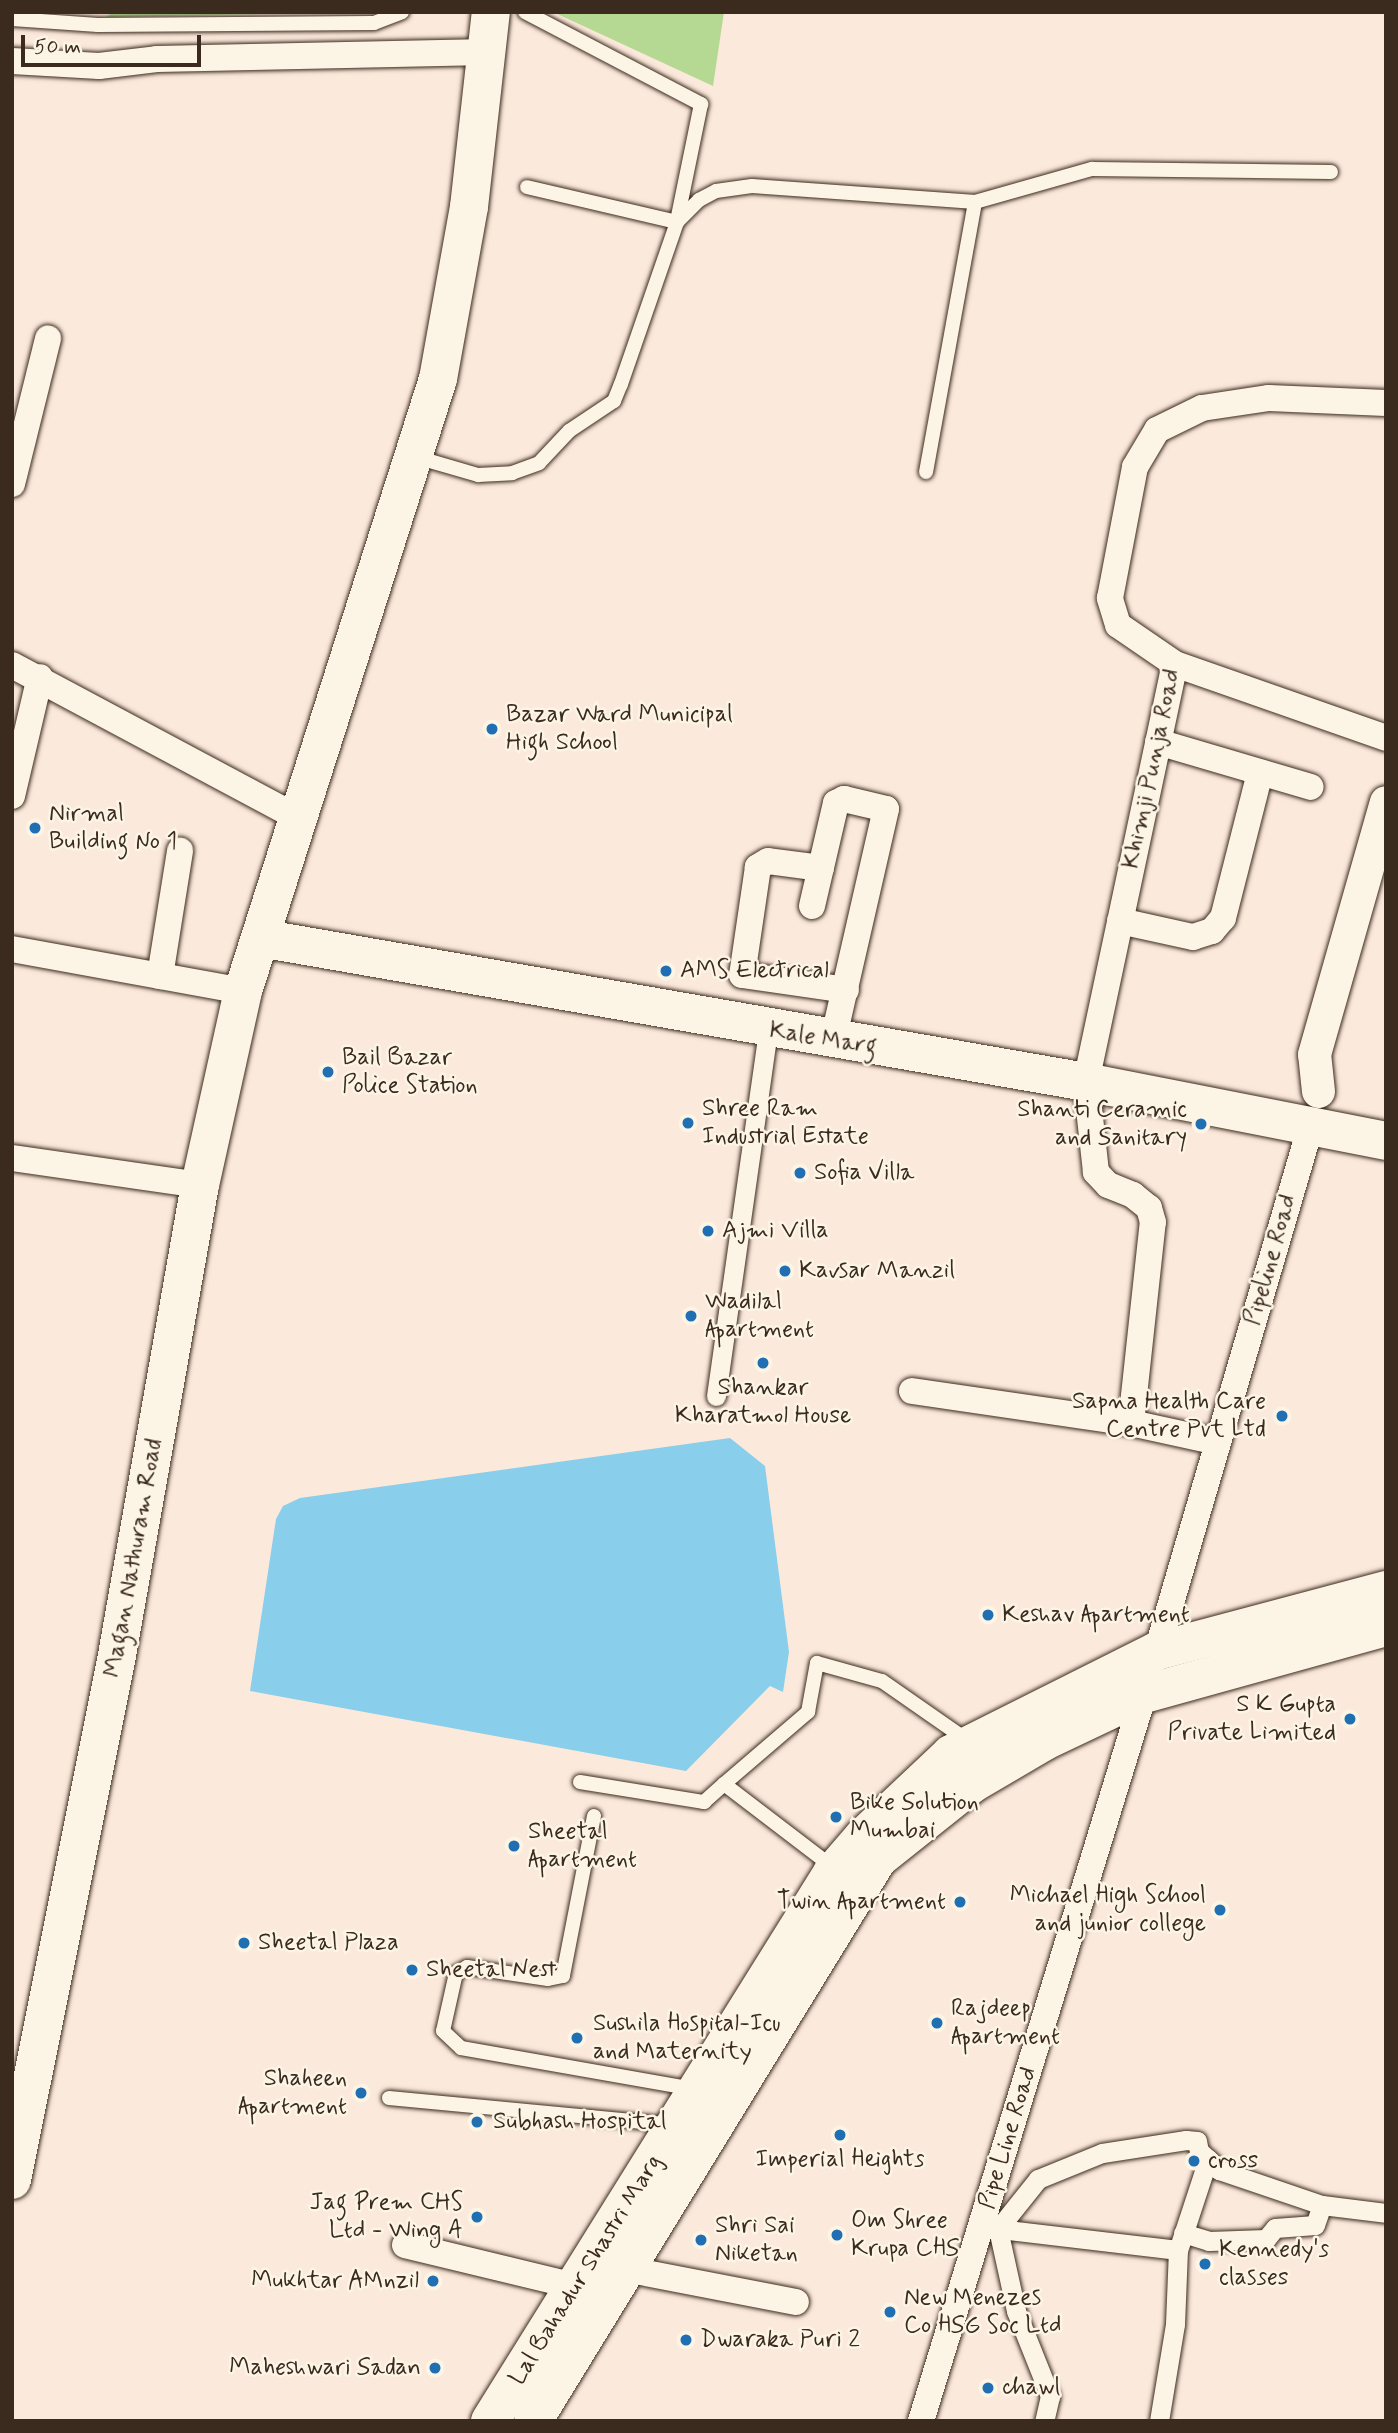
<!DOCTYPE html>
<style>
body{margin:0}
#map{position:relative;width:1398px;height:2433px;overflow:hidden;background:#fbe9db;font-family:Mynerve,sans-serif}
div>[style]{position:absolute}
.green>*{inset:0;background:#b5d993}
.water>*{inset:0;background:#89ceeb}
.roads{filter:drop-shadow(0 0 2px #3b2a1e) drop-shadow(0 0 2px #3b2a1e)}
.service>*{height:14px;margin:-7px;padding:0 7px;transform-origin:7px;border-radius:7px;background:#fcf5e5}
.pedestrian>*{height:19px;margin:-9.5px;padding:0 9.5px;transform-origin:9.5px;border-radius:9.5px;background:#fcf5e5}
.minor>*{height:26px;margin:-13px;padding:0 13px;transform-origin:13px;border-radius:13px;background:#fcf5e5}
.tertiary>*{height:33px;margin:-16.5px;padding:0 16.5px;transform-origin:16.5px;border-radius:16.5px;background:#fcf5e5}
.secondary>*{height:38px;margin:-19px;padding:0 19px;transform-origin:19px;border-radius:19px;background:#fcf5e5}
.primary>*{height:38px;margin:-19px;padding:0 19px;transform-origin:19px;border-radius:19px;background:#fcf5e5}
.dots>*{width:19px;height:19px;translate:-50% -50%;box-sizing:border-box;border:4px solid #fcf5e5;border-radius:50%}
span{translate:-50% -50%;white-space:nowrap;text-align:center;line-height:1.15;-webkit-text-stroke:5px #fcf5e5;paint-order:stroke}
.poi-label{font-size:24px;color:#3b2a1e}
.left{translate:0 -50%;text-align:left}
.right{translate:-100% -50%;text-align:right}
.street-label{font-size:24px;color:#3b2a1e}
.frame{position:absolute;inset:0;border:14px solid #3b2a1e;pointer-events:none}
.scale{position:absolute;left:21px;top:35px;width:180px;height:32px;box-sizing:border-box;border:4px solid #3b2a1e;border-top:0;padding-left:9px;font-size:21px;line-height:24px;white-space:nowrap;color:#3b2a1e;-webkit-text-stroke:5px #fcf5e5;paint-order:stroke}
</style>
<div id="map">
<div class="green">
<div style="clip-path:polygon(113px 12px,369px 12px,106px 17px)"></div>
<div style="clip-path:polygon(553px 12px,724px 12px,713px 86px)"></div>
</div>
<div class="water">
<div style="clip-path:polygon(730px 1438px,765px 1466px,789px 1652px,783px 1692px,770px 1686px,686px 1771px,250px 1691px,276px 1519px,283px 1506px,300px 1498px)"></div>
</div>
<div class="roads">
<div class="service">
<div style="left:525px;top:12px;width:199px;rotate:27.6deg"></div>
<div style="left:701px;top:104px;width:119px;rotate:101.6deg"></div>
<div style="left:12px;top:19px;width:86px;rotate:4deg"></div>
<div style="left:98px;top:25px;width:276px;rotate:-0.4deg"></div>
<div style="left:374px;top:23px;width:30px;rotate:-21deg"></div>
<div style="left:677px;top:222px;width:31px;rotate:-45deg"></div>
<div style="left:699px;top:200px;width:19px;rotate:-28deg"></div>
<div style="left:716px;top:191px;width:36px;rotate:-8deg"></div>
<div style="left:752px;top:186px;width:224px;rotate:4.1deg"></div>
<div style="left:975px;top:202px;width:122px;rotate:-15.8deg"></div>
<div style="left:1092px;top:169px;width:239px;rotate:0.7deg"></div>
<div style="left:416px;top:457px;width:65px;rotate:16.2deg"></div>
<div style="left:478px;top:475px;width:34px;rotate:-3deg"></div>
<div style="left:512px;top:473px;width:29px;rotate:-20deg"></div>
<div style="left:539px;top:463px;width:44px;rotate:-46.8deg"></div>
<div style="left:569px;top:431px;width:54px;rotate:-33.7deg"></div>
<div style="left:614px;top:401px;width:18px;rotate:-68deg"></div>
<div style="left:621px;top:384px;width:171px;rotate:-70.9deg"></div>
<div style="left:677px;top:222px;width:154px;rotate:-166.9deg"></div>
<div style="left:926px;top:472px;width:274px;rotate:-79.7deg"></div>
<div style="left:580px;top:1782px;width:126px;rotate:9.2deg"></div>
<div style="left:704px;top:1802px;width:27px;rotate:-42deg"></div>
<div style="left:724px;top:1784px;width:140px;rotate:37.4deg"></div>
<div style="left:724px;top:1784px;width:111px;rotate:-40.6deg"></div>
<div style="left:808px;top:1712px;width:50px;rotate:-79.6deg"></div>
<div style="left:817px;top:1663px;width:67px;rotate:15.5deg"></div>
<div style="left:882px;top:1681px;width:105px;rotate:34.9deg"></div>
<div style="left:594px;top:1816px;width:163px;rotate:101deg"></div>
<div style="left:563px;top:1976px;width:15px;rotate:169deg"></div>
<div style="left:548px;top:1979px;width:82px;rotate:-171.6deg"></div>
<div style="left:467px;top:1967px;width:13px;rotate:151deg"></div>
<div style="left:456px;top:1973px;width:59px;rotate:102.6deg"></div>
<div style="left:443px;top:2031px;width:25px;rotate:43deg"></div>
<div style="left:461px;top:2048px;width:237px;rotate:10deg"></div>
<div style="left:389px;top:2098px;width:284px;rotate:5.4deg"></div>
</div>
<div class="pedestrian">
<div style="left:716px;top:1396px;width:370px;rotate:-81.9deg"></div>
<div style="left:1186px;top:2140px;width:11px;rotate:5deg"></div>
<div style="left:1197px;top:2141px;width:10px;rotate:79deg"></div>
<div style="left:1199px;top:2151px;width:12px;rotate:42deg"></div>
<div style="left:1208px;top:2159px;width:96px;rotate:108.2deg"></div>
<div style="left:1178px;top:2250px;width:181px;rotate:-173.3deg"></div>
<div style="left:998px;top:2229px;width:64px;rotate:-51.3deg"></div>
<div style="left:1038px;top:2179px;width:69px;rotate:-22.1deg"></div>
<div style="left:1102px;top:2153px;width:85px;rotate:-8.8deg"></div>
<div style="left:1208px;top:2159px;width:16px;rotate:45deg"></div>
<div style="left:1219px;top:2170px;width:109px;rotate:18.8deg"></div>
<div style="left:1322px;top:2205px;width:64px;rotate:7.1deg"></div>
<div style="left:998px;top:2229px;width:84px;rotate:77.6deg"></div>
<div style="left:1016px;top:2311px;width:92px;rotate:68.2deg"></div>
<div style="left:1050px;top:2396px;width:26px;rotate:103deg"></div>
<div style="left:1183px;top:2233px;width:27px;rotate:17deg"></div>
<div style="left:1209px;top:2241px;width:57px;rotate:-2deg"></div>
<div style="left:1266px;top:2239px;width:14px;rotate:-51deg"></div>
<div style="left:1275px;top:2228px;width:40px;rotate:-4.3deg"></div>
<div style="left:1315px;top:2225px;width:21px;rotate:-71deg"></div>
<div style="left:1159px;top:2421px;width:98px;rotate:-80.6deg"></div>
<div style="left:1175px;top:2324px;width:74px;rotate:-87.7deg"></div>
</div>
<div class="minor">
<div style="left:12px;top:61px;width:87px;rotate:3.3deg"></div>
<div style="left:99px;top:66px;width:58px;rotate:-6.9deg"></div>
<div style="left:157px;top:59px;width:331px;rotate:-1.2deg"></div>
<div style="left:12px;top:484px;width:150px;rotate:-76.1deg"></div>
<div style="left:1175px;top:664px;width:224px;rotate:19.3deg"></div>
<div style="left:12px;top:665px;width:321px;rotate:28.1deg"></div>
<div style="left:1158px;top:742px;width:159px;rotate:16.4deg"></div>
<div style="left:12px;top:796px;width:122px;rotate:-76.8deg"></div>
<div style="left:821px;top:868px;width:53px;rotate:-172.5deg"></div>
<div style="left:768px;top:861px;width:12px;rotate:149deg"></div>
<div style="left:758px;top:867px;width:109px;rotate:98.4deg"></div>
<div style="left:742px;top:975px;width:105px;rotate:8.2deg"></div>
<div style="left:812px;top:906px;width:106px;rotate:-76.9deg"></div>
<div style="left:836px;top:803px;width:9px;rotate:-27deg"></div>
<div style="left:844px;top:799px;width:43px;rotate:13.4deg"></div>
<div style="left:886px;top:809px;width:238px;rotate:102.9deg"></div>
<div style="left:1120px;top:921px;width:75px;rotate:12.4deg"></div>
<div style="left:1193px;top:937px;width:20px;rotate:-18deg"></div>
<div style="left:1212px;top:931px;width:17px;rotate:-50deg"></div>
<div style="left:1223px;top:918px;width:150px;rotate:-75.7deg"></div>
<div style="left:12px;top:949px;width:235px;rotate:10.3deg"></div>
<div style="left:160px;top:976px;width:127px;rotate:-80.9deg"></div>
<div style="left:12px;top:1158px;width:190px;rotate:8.2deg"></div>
<div style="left:912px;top:1391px;width:221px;rotate:8.3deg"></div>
<div style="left:1131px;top:1423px;width:89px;rotate:12.3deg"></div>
<div style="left:1131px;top:1423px;width:202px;rotate:-83.8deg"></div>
<div style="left:1153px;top:1222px;width:15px;rotate:-106deg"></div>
<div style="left:1149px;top:1208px;width:21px;rotate:-141deg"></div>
<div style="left:1133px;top:1195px;width:27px;rotate:-158deg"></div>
<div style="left:1108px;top:1185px;width:18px;rotate:-133deg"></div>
<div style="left:1096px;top:1172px;width:91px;rotate:-96.3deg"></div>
<div style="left:1086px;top:1082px;width:427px;rotate:-78deg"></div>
<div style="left:1175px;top:664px;width:69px;rotate:-145.6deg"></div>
<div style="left:1118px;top:625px;width:28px;rotate:-107deg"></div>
<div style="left:1110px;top:598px;width:133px;rotate:-79.2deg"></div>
<div style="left:1135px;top:467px;width:43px;rotate:-59.3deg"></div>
<div style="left:1157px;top:430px;width:50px;rotate:-26.1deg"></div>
<div style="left:1202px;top:408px;width:68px;rotate:-8.5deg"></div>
<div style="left:1269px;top:398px;width:117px;rotate:2.4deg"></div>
<div style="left:1157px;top:1651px;width:548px;rotate:-73.68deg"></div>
<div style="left:405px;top:2245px;width:175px;rotate:13.6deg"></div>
<div style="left:625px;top:2269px;width:174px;rotate:10.9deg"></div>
<div style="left:921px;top:2421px;width:760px;rotate:-72.95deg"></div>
</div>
<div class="tertiary">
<div style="left:1318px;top:1091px;width:37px;rotate:-96deg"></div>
<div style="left:1314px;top:1054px;width:262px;rotate:-74.1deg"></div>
</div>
<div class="secondary">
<div style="left:260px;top:938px;width:838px;rotate:9.89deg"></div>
<div style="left:1086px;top:1082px;width:306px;rotate:11.1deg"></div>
</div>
<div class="primary">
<div style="left:12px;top:2180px;width:529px;rotate:-78.67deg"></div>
<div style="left:116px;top:1661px;width:483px;rotate:-80deg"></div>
<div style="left:200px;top:1185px;width:199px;rotate:-77.5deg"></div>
<div style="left:243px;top:991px;width:642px;rotate:-72.33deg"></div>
<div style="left:438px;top:379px;width:175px;rotate:-79.8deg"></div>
<div style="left:469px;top:207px;width:196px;rotate:-83.6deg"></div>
<div style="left:490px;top:2421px;width:646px;rotate:-58.03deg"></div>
<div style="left:832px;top:1873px;width:48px;rotate:-49.3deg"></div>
<div style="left:863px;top:1837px;width:121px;rotate:-43.3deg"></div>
<div style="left:951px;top:1754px;width:230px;rotate:-26.6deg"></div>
<div style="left:1157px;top:1651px;width:237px;rotate:-14.9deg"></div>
<div style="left:533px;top:2421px;width:659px;rotate:-58.46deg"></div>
<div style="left:878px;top:1859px;width:120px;rotate:-38.6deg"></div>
<div style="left:972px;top:1784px;width:85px;rotate:-30.5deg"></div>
<div style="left:1045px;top:1741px;width:110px;rotate:-25.4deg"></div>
<div style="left:1144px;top:1694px;width:251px;rotate:-15.5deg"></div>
</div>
</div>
<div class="dots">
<div style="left:492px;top:729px;background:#1f6fb2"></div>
<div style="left:35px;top:828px;background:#1f6fb2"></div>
<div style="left:666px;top:971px;background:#1f6fb2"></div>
<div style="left:328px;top:1072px;background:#1f6fb2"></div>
<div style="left:688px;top:1123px;background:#1f6fb2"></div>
<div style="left:1201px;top:1124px;background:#1f6fb2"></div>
<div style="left:800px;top:1173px;background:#1f6fb2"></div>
<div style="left:708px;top:1231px;background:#1f6fb2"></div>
<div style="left:785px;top:1271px;background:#1f6fb2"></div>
<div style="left:691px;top:1316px;background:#1f6fb2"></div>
<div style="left:763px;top:1363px;background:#1f6fb2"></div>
<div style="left:1282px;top:1416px;background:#1f6fb2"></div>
<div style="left:988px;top:1615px;background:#1f6fb2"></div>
<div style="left:1350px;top:1719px;background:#1f6fb2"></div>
<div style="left:836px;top:1817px;background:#1f6fb2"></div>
<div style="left:514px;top:1846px;background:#1f6fb2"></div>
<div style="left:960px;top:1902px;background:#1f6fb2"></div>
<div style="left:1220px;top:1910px;background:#1f6fb2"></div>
<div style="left:244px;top:1943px;background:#1f6fb2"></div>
<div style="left:412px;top:1970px;background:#1f6fb2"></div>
<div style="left:937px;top:2023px;background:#1f6fb2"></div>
<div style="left:577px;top:2038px;background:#1f6fb2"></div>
<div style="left:361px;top:2093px;background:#1f6fb2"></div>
<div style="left:477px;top:2122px;background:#1f6fb2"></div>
<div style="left:840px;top:2135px;background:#1f6fb2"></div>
<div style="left:1194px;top:2161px;background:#1f6fb2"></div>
<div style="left:477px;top:2217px;background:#1f6fb2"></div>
<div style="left:837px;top:2235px;background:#1f6fb2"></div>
<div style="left:701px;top:2240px;background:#1f6fb2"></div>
<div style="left:1205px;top:2264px;background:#1f6fb2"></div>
<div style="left:433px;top:2281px;background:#1f6fb2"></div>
<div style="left:890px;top:2312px;background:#1f6fb2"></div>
<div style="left:686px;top:2340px;background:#1f6fb2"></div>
<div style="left:435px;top:2368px;background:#1f6fb2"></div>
<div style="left:988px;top:2388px;background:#1f6fb2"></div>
</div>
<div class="poi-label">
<span class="left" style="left:506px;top:729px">Bazar Ward Municipal<br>High School</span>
<span class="left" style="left:49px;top:828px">Nirmal<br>Building No 1</span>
<span class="left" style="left:680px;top:971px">AMS Electrical</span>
<span class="left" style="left:342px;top:1072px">Bail Bazar<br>Police Station</span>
<span class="left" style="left:702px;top:1123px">Shree Ram<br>Industrial Estate</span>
<span class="right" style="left:1187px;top:1124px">Shanti Ceramic<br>and Sanitary</span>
<span class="left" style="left:814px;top:1173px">Sofia Villa</span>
<span class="left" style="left:722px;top:1231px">Ajmi Villa</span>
<span class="left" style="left:799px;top:1271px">Kavsar Manzil</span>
<span class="left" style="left:705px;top:1316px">Wadilal<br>Apartment</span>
<span style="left:763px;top:1402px">Shankar<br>Kharatmol House</span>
<span class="right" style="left:1266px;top:1416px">Sapna Health Care<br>Centre Pvt Ltd</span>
<span class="left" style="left:1002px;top:1615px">Keshav Apartment</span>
<span class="right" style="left:1336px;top:1719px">S K Gupta<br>Private Limited</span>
<span class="left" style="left:850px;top:1817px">Bike Solution<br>Mumbai</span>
<span class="left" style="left:528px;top:1846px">Sheetal<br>Apartment</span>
<span class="right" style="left:1206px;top:1910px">Michael High School<br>and junior college</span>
<span class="right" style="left:946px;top:1902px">Twin Apartment</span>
<span class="left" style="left:258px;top:1943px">Sheetal Plaza</span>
<span class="left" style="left:426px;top:1970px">Sheetal Nest</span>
<span class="left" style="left:951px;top:2023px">Rajdeep<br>Apartment</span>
<span class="left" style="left:593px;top:2038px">Sushila Hospital-Icu<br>and Maternity</span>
<span class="right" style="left:347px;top:2093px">Shaheen<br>Apartment</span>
<span class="left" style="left:493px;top:2122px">Subhash Hospital</span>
<span style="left:840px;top:2160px">Imperial Heights</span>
<span class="left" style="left:1208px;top:2161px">cross</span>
<span class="right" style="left:463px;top:2217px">Jag Prem CHS<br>Ltd - Wing A</span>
<span class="left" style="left:851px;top:2235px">Om Shree<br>Krupa CHS</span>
<span class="left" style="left:715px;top:2240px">Shri Sai<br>Niketan</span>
<span class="left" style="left:1219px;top:2264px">Kennedy's<br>classes</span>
<span class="right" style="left:419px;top:2281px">Mukhtar AMnzil</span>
<span class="left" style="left:904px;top:2312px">New Menezes<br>Co HSG Soc Ltd</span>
<span class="left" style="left:700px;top:2340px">Dwaraka Puri 2</span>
<span class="right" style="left:421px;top:2368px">Maheshwari Sadan</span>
<span class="left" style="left:1002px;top:2388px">chawl</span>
</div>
<div class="street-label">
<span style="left:1152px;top:769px;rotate:-78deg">Khimji Punja Road</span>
<span style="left:823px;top:1039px;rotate:9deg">Kale Marg</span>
<span style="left:1271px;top:1260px;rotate:-74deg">Pipeline Road</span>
<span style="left:134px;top:1558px;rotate:-80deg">Magan Nathuram Road</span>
<span style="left:1008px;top:2138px;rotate:-73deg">Pipe Line Road</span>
<span style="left:586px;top:2270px;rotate:-58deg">Lal Bahadur Shastri Marg</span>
</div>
<div class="frame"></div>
<div class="scale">50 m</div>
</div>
